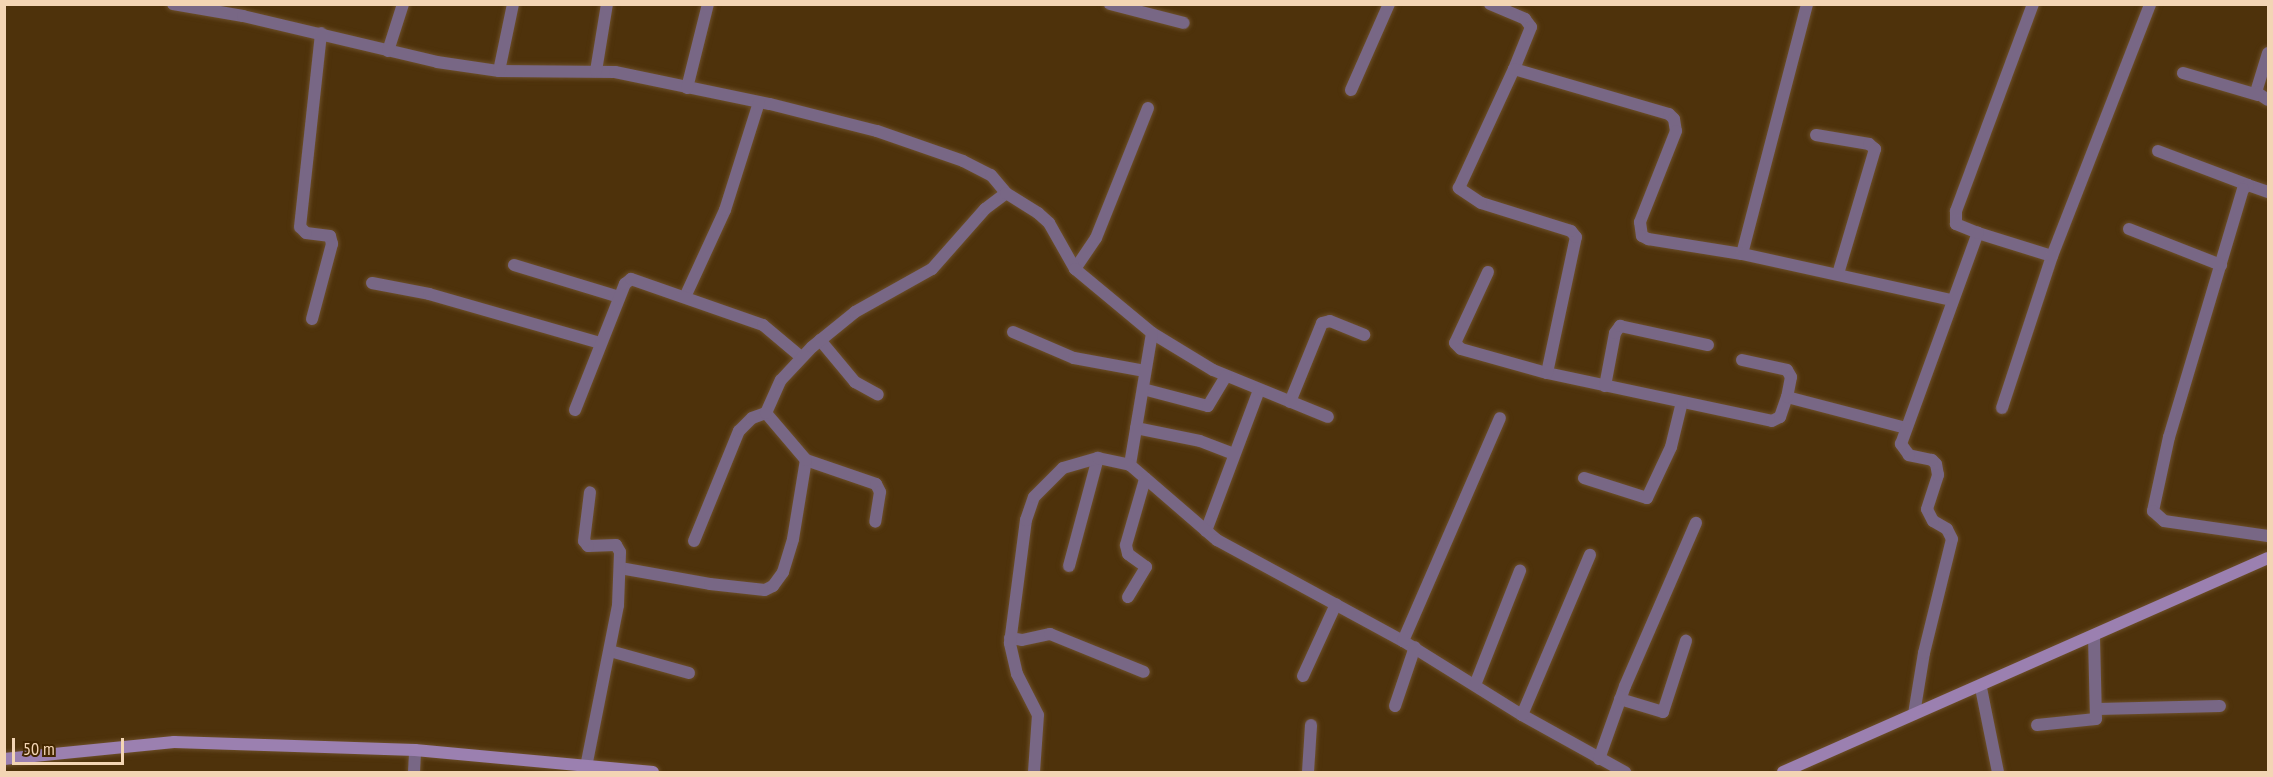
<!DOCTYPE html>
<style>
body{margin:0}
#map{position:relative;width:2273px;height:777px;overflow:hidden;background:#4e320b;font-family:"PT Sans Narrow",sans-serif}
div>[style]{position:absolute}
.roads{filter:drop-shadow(0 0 2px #6c4f29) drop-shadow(0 0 2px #6c4f29)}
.street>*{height:12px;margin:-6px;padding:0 6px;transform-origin:6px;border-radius:6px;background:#786785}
.secondary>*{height:12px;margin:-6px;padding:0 6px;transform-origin:6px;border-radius:6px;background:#9b80b0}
span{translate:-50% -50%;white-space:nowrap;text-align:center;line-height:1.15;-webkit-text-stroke:4.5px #432700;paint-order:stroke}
.frame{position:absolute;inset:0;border:6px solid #f3d5b4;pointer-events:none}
.scale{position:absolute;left:12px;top:738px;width:112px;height:27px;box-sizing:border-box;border:3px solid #f3d5b4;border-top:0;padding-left:8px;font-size:18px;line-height:21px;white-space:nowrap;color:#f3d5b4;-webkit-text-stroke:4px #432700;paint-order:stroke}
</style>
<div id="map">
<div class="roads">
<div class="street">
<div style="left:173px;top:4px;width:71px;rotate:9.7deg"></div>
<div style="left:243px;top:16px;width:199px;rotate:13.3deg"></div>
<div style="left:437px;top:62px;width:63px;rotate:8.3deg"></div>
<div style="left:499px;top:71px;width:116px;rotate:0.5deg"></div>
<div style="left:615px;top:72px;width:158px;rotate:11.7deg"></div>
<div style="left:770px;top:104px;width:110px;rotate:14.2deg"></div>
<div style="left:877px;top:131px;width:91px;rotate:19.2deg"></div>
<div style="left:963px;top:161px;width:31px;rotate:27deg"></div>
<div style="left:991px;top:175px;width:23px;rotate:50deg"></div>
<div style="left:1110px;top:4px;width:76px;rotate:14.4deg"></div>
<div style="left:1490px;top:4px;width:38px;rotate:23deg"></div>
<div style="left:1525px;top:19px;width:10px;rotate:53deg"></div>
<div style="left:1531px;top:27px;width:45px;rotate:112deg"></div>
<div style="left:388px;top:51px;width:49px;rotate:-72.3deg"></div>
<div style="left:2268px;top:53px;width:41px;rotate:107.1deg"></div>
<div style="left:2256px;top:92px;width:14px;rotate:34deg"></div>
<div style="left:499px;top:71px;width:68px;rotate:-78.2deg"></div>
<div style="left:596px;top:71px;width:68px;rotate:-80.7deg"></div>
<div style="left:2183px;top:73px;width:78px;rotate:16.3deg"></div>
<div style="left:687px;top:88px;width:87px;rotate:-76deg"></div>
<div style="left:1351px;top:90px;width:94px;rotate:-66.2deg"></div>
<div style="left:1816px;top:135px;width:54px;rotate:9.6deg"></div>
<div style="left:1869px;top:144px;width:8px;rotate:40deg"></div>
<div style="left:1875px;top:149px;width:130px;rotate:106.5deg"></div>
<div style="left:2158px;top:151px;width:96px;rotate:20.7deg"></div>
<div style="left:2268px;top:192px;width:21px;rotate:-161deg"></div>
<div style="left:2248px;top:185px;width:6px;rotate:141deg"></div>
<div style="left:2243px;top:189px;width:259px;rotate:106.6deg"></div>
<div style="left:2169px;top:437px;width:76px;rotate:102.2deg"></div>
<div style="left:2153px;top:511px;width:15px;rotate:42deg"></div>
<div style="left:2164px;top:521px;width:105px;rotate:8.2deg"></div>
<div style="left:2129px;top:229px;width:99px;rotate:21.4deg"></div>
<div style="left:1978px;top:233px;width:77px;rotate:17.3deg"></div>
<div style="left:2052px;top:256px;width:270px;rotate:-68.7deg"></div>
<div style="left:1742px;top:254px;width:258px;rotate:-75.4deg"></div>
<div style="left:514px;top:265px;width:110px;rotate:16.9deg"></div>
<div style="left:1075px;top:269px;width:37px;rotate:-56deg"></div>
<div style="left:1096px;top:238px;width:140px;rotate:-68.2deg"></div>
<div style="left:1488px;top:272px;width:78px;rotate:114.9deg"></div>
<div style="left:1455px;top:343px;width:8px;rotate:45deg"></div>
<div style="left:1461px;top:349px;width:89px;rotate:15.6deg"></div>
<div style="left:1547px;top:373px;width:230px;rotate:12deg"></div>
<div style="left:1772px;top:421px;width:9px;rotate:-27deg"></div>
<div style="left:1780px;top:417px;width:21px;rotate:-71deg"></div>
<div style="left:1787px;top:397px;width:123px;rotate:14.6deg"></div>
<div style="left:372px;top:283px;width:58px;rotate:10.9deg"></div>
<div style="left:429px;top:294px;width:178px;rotate:16deg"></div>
<div style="left:685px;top:297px;width:96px;rotate:-65.3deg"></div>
<div style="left:725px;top:210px;width:113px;rotate:-72.5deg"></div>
<div style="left:312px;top:319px;width:78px;rotate:-75.1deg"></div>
<div style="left:332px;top:244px;width:8px;rotate:-104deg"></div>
<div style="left:330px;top:236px;width:24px;rotate:-173deg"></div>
<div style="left:306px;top:233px;width:8px;rotate:-135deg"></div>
<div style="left:300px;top:227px;width:195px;rotate:-83.8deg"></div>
<div style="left:1013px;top:332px;width:66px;rotate:23.1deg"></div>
<div style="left:1074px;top:358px;width:72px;rotate:10.4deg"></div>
<div style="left:1152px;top:333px;width:71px;rotate:31.2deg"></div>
<div style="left:1213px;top:370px;width:124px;rotate:22.2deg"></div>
<div style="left:820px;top:340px;width:55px;rotate:50.2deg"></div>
<div style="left:855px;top:382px;width:26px;rotate:29deg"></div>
<div style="left:1742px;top:360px;width:46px;rotate:12.5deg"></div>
<div style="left:1787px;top:370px;width:8px;rotate:60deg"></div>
<div style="left:1791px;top:377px;width:20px;rotate:101deg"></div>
<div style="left:1547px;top:373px;width:139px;rotate:-78deg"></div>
<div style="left:1576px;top:237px;width:8px;rotate:-130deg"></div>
<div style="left:1571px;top:231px;width:94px;rotate:-162.7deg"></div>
<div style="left:1481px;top:203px;width:27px;rotate:-146deg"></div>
<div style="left:1459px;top:188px;width:131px;rotate:-65.2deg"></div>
<div style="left:1514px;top:69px;width:161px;rotate:16.2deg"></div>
<div style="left:1669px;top:114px;width:7px;rotate:45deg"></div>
<div style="left:1674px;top:119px;width:12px;rotate:81deg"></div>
<div style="left:1676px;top:131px;width:98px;rotate:111.6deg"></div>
<div style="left:1640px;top:222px;width:14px;rotate:82deg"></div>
<div style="left:1642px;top:236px;width:7px;rotate:27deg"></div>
<div style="left:1648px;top:239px;width:95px;rotate:9.1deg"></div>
<div style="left:1742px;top:254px;width:214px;rotate:12.4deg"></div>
<div style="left:1605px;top:386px;width:54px;rotate:-79.3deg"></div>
<div style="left:1615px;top:333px;width:9px;rotate:-54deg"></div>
<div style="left:1620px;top:326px;width:90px;rotate:12.2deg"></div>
<div style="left:1143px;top:389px;width:67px;rotate:14.7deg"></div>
<div style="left:1208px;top:406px;width:35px;rotate:-59deg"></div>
<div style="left:1290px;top:402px;width:85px;rotate:-67.9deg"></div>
<div style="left:1322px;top:323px;width:8px;rotate:-14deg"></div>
<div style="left:1330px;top:321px;width:37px;rotate:22deg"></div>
<div style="left:2002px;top:408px;width:160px;rotate:-71.8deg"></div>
<div style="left:575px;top:410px;width:136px;rotate:-68.4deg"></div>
<div style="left:625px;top:284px;width:8px;rotate:-40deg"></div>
<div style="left:631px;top:279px;width:140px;rotate:19.2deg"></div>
<div style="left:763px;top:325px;width:50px;rotate:40.1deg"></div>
<div style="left:1136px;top:428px;width:65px;rotate:11.5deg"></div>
<div style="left:1200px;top:441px;width:36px;rotate:21deg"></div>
<div style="left:806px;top:460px;width:74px;rotate:18.9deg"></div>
<div style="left:876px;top:484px;width:9px;rotate:63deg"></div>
<div style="left:880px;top:492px;width:30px;rotate:99deg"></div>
<div style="left:1584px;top:478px;width:66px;rotate:17.6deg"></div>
<div style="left:1647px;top:498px;width:56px;rotate:-64.8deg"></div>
<div style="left:1671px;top:447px;width:46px;rotate:-76.3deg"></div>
<div style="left:1206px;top:531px;width:151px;rotate:-69.4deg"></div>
<div style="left:694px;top:541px;width:119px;rotate:-67.8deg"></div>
<div style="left:739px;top:431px;width:18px;rotate:-45deg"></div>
<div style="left:752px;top:418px;width:15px;rotate:-20deg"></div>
<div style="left:1069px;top:566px;width:112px;rotate:-75deg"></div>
<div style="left:620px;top:568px;width:91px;rotate:10.1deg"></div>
<div style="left:710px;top:584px;width:55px;rotate:6.2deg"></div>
<div style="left:765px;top:590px;width:9px;rotate:-27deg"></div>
<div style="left:773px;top:586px;width:17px;rotate:-54deg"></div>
<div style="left:783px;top:572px;width:34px;rotate:-73deg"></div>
<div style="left:793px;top:539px;width:80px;rotate:-80.7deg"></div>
<div style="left:806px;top:460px;width:62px;rotate:-130.4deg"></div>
<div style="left:766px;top:413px;width:36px;rotate:-66deg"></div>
<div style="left:781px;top:380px;width:45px;rotate:-46.8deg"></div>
<div style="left:812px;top:347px;width:55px;rotate:-39.1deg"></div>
<div style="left:855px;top:312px;width:88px;rotate:-29.2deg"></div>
<div style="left:932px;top:269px;width:80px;rotate:-48.5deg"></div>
<div style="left:985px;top:209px;width:26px;rotate:-37deg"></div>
<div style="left:1006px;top:193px;width:38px;rotate:32deg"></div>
<div style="left:1038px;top:213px;width:15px;rotate:42deg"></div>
<div style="left:1049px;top:223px;width:53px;rotate:60.5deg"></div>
<div style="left:1075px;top:269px;width:100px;rotate:39.7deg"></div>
<div style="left:1152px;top:333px;width:134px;rotate:99.5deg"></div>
<div style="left:1130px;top:465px;width:115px;rotate:40.8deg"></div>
<div style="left:1217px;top:540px;width:212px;rotate:28.5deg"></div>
<div style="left:1403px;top:641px;width:140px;rotate:31.9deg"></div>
<div style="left:1522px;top:715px;width:118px;rotate:29deg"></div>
<div style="left:1128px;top:597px;width:35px;rotate:-59deg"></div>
<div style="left:1146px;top:567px;width:22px;rotate:-144deg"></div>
<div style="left:1128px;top:554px;width:9px;rotate:-103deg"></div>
<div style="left:1126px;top:545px;width:69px;rotate:-73.9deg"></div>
<div style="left:1010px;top:638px;width:12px;rotate:9deg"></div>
<div style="left:1022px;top:640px;width:29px;rotate:-12deg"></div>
<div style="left:1050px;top:634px;width:101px;rotate:22deg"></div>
<div style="left:1403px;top:641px;width:243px;rotate:-66.5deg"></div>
<div style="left:610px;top:651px;width:82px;rotate:15.6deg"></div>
<div style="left:1303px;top:676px;width:79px;rotate:-65.4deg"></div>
<div style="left:1475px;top:685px;width:123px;rotate:-68.5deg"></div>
<div style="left:1981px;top:688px;width:86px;rotate:78.6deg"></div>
<div style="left:1620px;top:699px;width:45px;rotate:16.8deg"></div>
<div style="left:1663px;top:712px;width:75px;rotate:-72.1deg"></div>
<div style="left:1395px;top:706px;width:62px;rotate:-71.3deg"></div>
<div style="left:2098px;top:709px;width:122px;rotate:-1.4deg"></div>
<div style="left:1914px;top:714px;width:62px;rotate:-80.7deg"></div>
<div style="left:1924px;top:653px;width:117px;rotate:-76.2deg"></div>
<div style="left:1952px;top:539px;width:11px;rotate:-117deg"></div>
<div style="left:1947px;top:529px;width:16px;rotate:-150deg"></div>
<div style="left:1933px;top:521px;width:13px;rotate:-117deg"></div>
<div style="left:1927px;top:509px;width:36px;rotate:-72deg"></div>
<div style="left:1938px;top:475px;width:11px;rotate:-100deg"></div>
<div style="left:1936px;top:464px;width:6px;rotate:-135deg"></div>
<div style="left:1932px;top:460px;width:24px;rotate:-168deg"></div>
<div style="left:1909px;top:455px;width:14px;rotate:-126deg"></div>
<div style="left:1901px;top:444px;width:225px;rotate:-70deg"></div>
<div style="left:1978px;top:233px;width:24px;rotate:-158deg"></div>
<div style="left:1956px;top:224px;width:13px;rotate:-90deg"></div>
<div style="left:1956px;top:211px;width:221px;rotate:-69.6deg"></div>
<div style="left:1522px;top:715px;width:174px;rotate:-67deg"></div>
<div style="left:2037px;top:725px;width:59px;rotate:-5.8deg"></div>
<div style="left:2096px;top:719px;width:81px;rotate:-91.4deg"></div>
<div style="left:1599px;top:759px;width:77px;rotate:-70.4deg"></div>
<div style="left:1625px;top:686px;width:178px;rotate:-66.5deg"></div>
<div style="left:586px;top:767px;width:165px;rotate:-78.8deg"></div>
<div style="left:618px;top:605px;width:53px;rotate:-87.8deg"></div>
<div style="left:620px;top:552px;width:8px;rotate:-120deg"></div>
<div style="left:616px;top:545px;width:28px;rotate:178deg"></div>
<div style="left:588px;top:546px;width:6px;rotate:-129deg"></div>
<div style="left:584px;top:541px;width:49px;rotate:-83deg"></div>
<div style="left:414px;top:772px;width:22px;rotate:-87deg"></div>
<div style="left:1034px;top:772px;width:57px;rotate:-86deg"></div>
<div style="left:1038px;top:715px;width:46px;rotate:-117.1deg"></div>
<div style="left:1017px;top:674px;width:32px;rotate:-103deg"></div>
<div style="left:1010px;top:643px;width:124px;rotate:-82.6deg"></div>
<div style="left:1026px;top:520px;width:24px;rotate:-71deg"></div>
<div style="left:1034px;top:497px;width:41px;rotate:-45deg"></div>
<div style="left:1063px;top:468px;width:36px;rotate:-16deg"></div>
<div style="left:1098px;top:458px;width:33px;rotate:12deg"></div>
<div style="left:1308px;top:772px;width:47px;rotate:-86.3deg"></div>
</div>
<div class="secondary">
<div style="left:4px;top:759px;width:171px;rotate:-5.7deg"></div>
<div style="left:174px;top:742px;width:241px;rotate:1.9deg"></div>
<div style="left:415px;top:750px;width:239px;rotate:5.3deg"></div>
<div style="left:1783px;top:772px;width:530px;rotate:-23.81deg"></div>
</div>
</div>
<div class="frame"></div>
<div class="scale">50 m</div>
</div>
